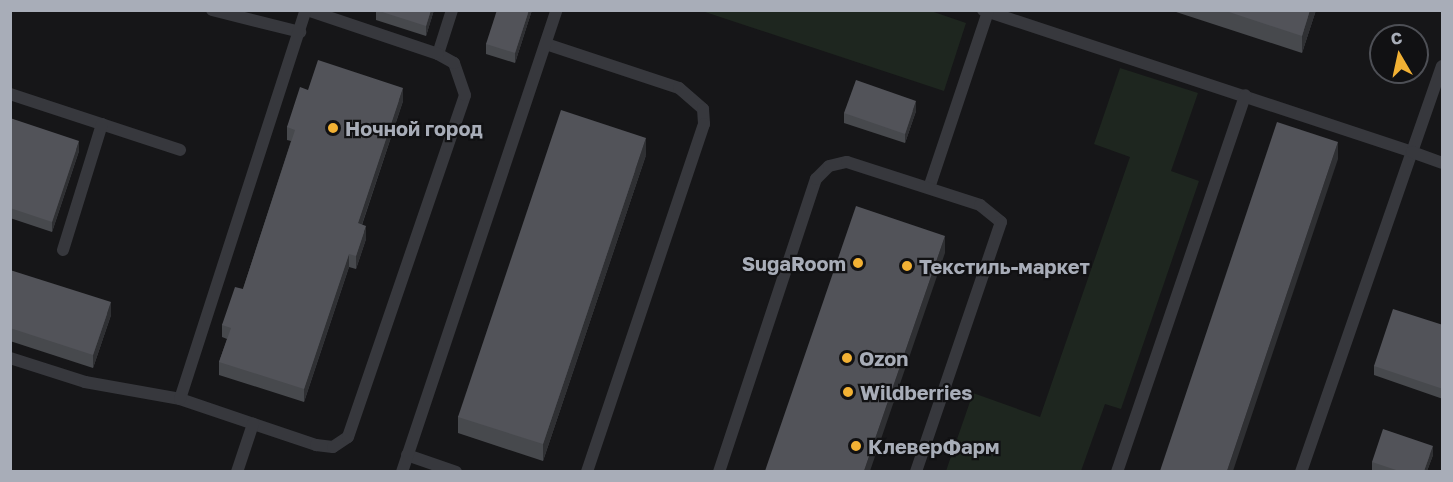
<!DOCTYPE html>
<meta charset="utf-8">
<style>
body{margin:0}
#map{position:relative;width:1453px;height:482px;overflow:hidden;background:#161618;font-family:"Golos Text",sans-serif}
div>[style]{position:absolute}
.green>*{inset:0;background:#1e261f}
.service>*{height:12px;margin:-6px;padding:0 6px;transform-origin:6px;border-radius:6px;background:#37383d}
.wall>*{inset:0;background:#47494d}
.shaded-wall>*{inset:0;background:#2f3033}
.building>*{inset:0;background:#525359}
.dots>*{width:16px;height:16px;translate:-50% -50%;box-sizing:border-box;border:3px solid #111113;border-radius:50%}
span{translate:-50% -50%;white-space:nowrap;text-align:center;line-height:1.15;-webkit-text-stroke:4.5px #111113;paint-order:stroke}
.poi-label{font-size:20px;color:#a8adb8;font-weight:700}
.left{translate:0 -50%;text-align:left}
.right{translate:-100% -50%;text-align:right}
.frame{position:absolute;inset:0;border:12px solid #a8adb8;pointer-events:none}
.north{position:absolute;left:1369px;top:24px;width:60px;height:60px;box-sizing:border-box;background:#111113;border:2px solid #4d4f55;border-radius:50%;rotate:351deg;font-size:16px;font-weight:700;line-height:24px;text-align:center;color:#a8adb8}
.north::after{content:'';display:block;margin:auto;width:21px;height:27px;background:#f2b134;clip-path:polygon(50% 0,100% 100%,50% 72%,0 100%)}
</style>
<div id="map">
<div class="green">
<div style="clip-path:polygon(928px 10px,966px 23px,944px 91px,702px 11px)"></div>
<div style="clip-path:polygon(1120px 68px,1198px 93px,1171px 171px,1199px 181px,1121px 409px,1105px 404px,1081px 471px,946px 471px,973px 393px,1040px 417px,1130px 157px,1094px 144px)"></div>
</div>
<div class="service">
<div style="left:212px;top:10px;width:91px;rotate:14deg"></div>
<div style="left:983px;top:10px;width:452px;rotate:18.3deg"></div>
<div style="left:1412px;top:152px;width:91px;rotate:-70.8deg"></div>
<div style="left:546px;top:44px;width:140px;rotate:18.3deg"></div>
<div style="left:679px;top:88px;width:32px;rotate:41deg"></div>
<div style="left:703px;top:109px;width:15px;rotate:86deg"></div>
<div style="left:704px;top:124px;width:367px;rotate:108.6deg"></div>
<div style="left:438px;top:54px;width:46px;rotate:-72.3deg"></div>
<div style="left:10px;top:94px;width:179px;rotate:18.2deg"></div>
<div style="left:929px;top:188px;width:186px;rotate:-71.5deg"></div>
<div style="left:63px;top:250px;width:132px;rotate:-72.8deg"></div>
<div style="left:10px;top:358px;width:79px;rotate:17.7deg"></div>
<div style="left:85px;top:382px;width:97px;rotate:10.1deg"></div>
<div style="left:180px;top:399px;width:144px;rotate:18.7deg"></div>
<div style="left:316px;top:445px;width:17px;rotate:7deg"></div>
<div style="left:333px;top:447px;width:18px;rotate:-34deg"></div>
<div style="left:348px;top:437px;width:361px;rotate:-71.1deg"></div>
<div style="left:465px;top:95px;width:34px;rotate:-109deg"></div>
<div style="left:454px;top:63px;width:18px;rotate:-151deg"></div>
<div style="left:438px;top:54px;width:138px;rotate:-161.4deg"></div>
<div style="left:180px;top:399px;width:409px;rotate:-72.1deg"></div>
<div style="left:407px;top:455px;width:52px;rotate:19.1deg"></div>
<div style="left:237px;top:472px;width:51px;rotate:-71.6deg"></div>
<div style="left:402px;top:472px;width:487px;rotate:-71.5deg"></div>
<div style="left:719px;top:472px;width:309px;rotate:-71.7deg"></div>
<div style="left:816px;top:179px;width:18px;rotate:-45deg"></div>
<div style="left:829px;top:166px;width:18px;rotate:-13deg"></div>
<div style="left:847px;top:162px;width:140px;rotate:17.9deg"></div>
<div style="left:980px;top:205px;width:27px;rotate:39deg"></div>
<div style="left:1001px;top:222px;width:264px;rotate:108.8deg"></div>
<div style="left:1117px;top:472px;width:398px;rotate:-71.2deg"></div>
<div style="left:1301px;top:472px;width:339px;rotate:-70.9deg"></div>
<div style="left:1412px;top:152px;width:32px;rotate:20deg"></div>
</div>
<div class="wall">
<div style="clip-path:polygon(376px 10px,434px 10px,426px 36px,376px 20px)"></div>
<div style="clip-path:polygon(532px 10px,515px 63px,486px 54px,486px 44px)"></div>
<div style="clip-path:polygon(1170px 10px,1316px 10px,1302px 53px)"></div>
<div style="clip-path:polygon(308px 90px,403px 101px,362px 225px,366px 239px,356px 269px,349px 267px,304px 402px,219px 375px,219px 362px,227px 339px,222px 337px,222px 325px,243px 289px,291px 141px,287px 140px,287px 127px)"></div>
<div style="clip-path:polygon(916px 111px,905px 143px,844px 123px,844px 113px)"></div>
<div style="clip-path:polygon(10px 118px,79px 151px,52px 232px,10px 218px)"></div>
<div style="clip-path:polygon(646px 155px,543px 461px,458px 433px,458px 417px)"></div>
<div style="clip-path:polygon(10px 270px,111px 315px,93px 368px,10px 341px)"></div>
<div style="clip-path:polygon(1443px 325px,1443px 399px,1374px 375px,1374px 366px)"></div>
<div style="clip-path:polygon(1433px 455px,1427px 471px,1372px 471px,1372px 462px)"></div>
</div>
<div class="shaded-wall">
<div style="clip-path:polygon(431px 10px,434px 10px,426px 36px,426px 26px)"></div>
<div style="clip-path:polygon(529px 10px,532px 10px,515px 63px,515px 53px)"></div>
<div style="clip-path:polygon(1310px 10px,1316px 10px,1302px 53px,1302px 36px)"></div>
<div style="clip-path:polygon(403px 88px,403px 101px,358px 236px,358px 223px)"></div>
<div style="clip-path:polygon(916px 101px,916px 111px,905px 143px,905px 134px)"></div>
<div style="clip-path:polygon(646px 138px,646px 155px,543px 461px,543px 444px)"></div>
<div style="clip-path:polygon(79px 141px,79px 151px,52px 232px,52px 222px)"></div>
<div style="clip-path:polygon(1338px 142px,1338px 159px,1233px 471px,1227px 471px)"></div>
<div style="clip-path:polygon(366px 226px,366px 239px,356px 269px,356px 256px)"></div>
<div style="clip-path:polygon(945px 236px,945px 253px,870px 471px,864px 471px)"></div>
<div style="clip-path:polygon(349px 254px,349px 267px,304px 402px,304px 389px)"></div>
<div style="clip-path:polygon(111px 302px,111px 315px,93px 368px,93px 355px)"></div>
<div style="clip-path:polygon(1433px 446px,1433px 455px,1427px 471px,1424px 471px)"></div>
</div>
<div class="building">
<div style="clip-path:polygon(376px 10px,431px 10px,426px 26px)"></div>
<div style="clip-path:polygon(497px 10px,529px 10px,515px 53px,486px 44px)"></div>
<div style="clip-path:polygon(1223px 10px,1310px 10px,1302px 36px)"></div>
<div style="clip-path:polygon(318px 60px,403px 88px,358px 223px,366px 226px,356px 256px,349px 254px,304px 389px,219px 362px,231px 328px,222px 325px,235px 287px,243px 289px,295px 130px,287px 127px,300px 87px,308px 90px)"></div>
<div style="clip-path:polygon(856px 80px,916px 101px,905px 134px,844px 113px)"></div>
<div style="clip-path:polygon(561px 110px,646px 138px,543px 444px,458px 417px)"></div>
<div style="clip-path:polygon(10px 118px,79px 141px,52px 222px,10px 208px)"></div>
<div style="clip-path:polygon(1277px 122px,1338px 142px,1227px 471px,1160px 471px)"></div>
<div style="clip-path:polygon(856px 206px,945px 236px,864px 471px,765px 471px)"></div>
<div style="clip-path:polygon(10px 270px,111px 302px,93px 355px,10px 328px)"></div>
<div style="clip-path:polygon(1393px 309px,1443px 325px,1443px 389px,1374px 366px)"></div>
<div style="clip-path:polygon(1383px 429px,1433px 446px,1424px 471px,1399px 471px,1372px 462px)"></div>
</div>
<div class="dots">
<div style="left:333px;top:128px;background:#f2b134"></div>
<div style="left:858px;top:263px;background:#f2b134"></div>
<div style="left:907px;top:266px;background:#f2b134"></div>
<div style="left:847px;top:358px;background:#f2b134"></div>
<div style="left:848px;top:392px;background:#f2b134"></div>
<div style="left:856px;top:446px;background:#f2b134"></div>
</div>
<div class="poi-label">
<span class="left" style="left:345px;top:128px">Ночной город</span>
<span class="right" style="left:846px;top:263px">SugaRoom</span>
<span class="left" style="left:919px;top:266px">Текстиль-маркет</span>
<span class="left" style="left:859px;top:358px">Ozon</span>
<span class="left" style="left:860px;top:392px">Wildberries</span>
<span class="left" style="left:868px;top:446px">КлеверФарм</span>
</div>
<div class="frame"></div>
<div class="north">С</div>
</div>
